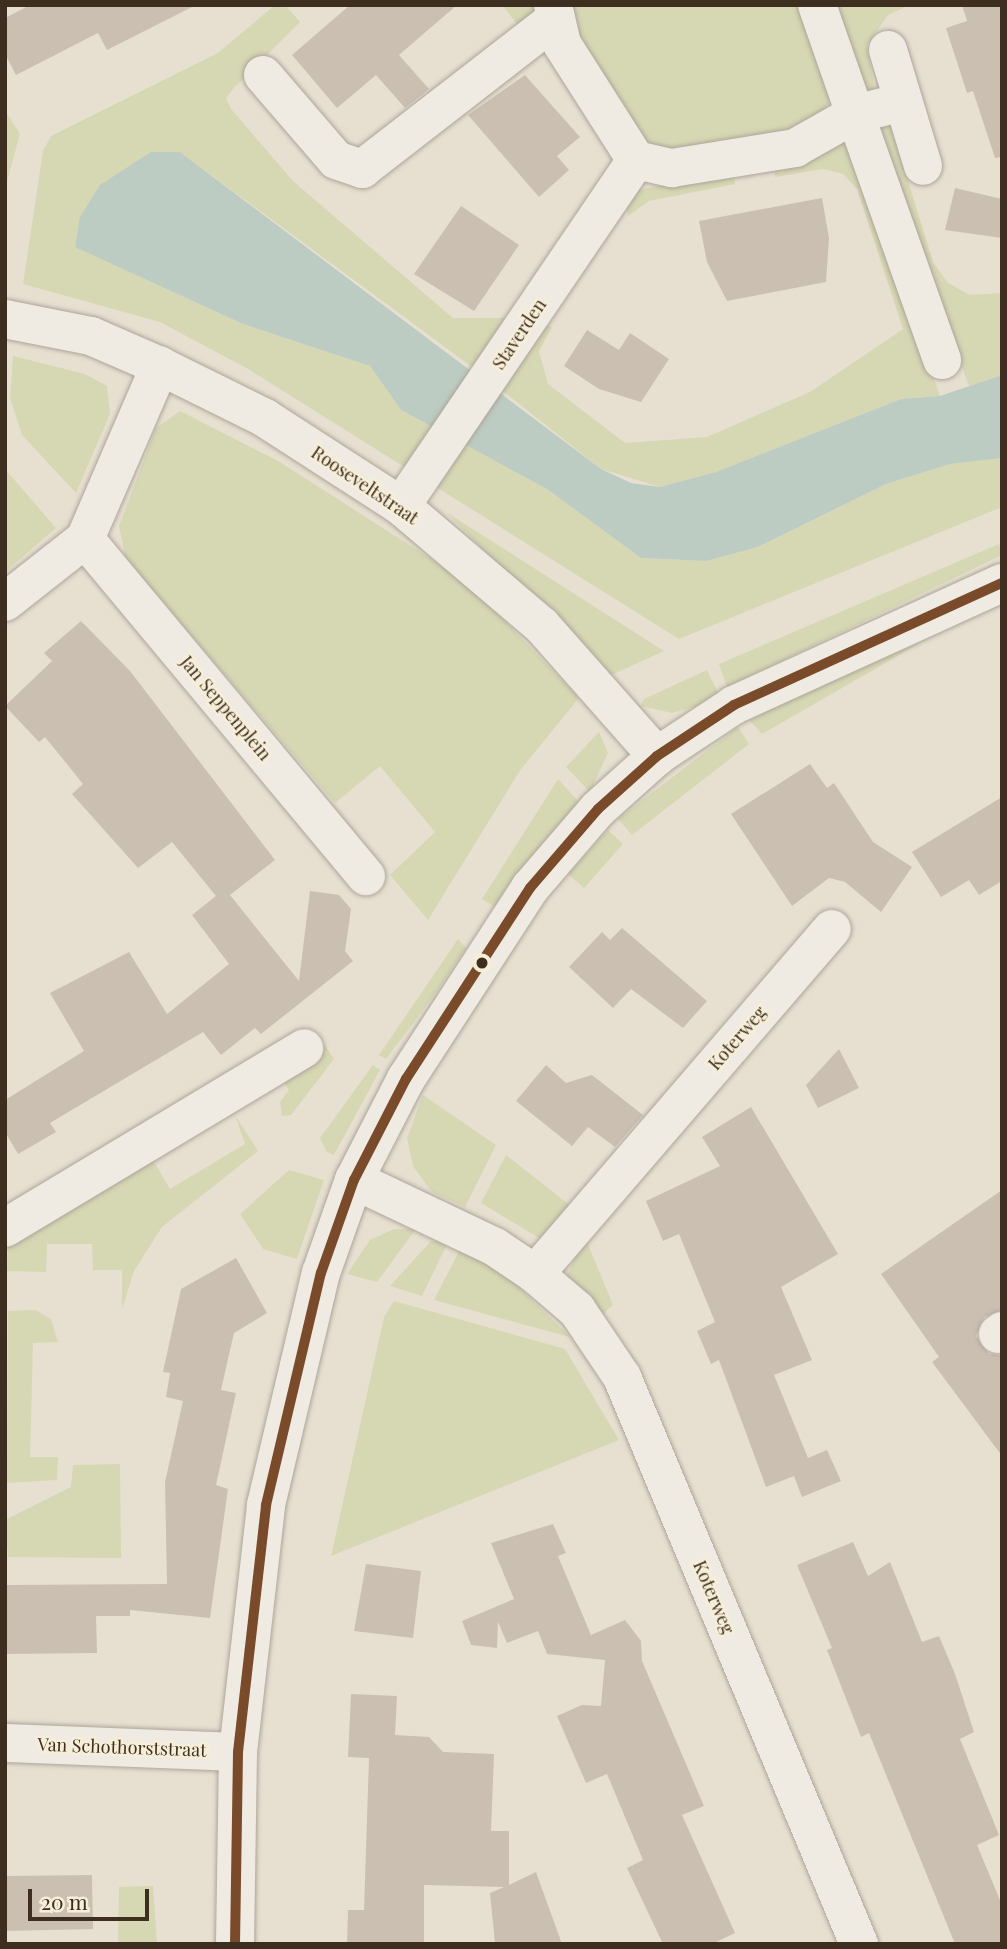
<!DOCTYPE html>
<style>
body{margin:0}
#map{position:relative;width:1007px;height:1949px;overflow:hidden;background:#e7e0d1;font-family:"Playfair Display",serif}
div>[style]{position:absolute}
.green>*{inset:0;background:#d6d7b3}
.water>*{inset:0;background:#bcccc2}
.building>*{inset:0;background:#cbbfb2}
.roads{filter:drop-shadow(0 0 2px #ada599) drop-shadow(0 0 2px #ada599)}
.minor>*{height:38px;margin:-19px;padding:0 19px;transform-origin:19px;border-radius:19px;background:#efebe3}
.bus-1>*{height:10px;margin:-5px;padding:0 5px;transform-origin:5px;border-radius:5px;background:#7a4b2a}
.dots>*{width:19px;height:19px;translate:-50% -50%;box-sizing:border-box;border:4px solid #f7eed8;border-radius:50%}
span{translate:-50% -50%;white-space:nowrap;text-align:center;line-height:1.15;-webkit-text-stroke:5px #f7eed8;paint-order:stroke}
.street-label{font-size:18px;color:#3d2e20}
.frame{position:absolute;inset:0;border:7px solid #3d2e20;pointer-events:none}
.scale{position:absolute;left:28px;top:1889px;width:121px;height:32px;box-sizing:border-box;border:4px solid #3d2e20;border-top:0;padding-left:9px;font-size:21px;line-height:24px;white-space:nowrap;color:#3d2e20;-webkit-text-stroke:5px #f7eed8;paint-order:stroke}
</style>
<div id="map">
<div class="green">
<div style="clip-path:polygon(275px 5px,285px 5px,300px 22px,233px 89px,226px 98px,231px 109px,294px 182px,453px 318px,507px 318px,472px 367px,180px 152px,76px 247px,243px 324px,370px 366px,401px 410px,547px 489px,641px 558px,706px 561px,758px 547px,886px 484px,950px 464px,1002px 458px,1002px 507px,679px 639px,248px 369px,160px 322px,23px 284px,43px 151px,51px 136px,218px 53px)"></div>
<div style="clip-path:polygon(502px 5px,540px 5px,521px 29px)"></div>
<div style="clip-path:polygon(566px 5px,802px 5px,831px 93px,826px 109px,805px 131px,692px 155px,647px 144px,575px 38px)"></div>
<div style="clip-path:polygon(829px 5px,910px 5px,888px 15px,867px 45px,875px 92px,859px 87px)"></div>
<div style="clip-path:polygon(5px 110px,20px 134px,5px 189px)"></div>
<div style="clip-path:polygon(888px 115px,933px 262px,948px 283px,970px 295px,1002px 293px,1002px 375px,969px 386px,872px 121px)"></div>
<div style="clip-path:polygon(846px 129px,940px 396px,901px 399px,716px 472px,660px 487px,601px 469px,503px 391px,542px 322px,552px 327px,539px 351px,548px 384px,625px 443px,707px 437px,810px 392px,903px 329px,857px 189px,843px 174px,823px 169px,775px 177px,775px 166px)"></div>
<div style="clip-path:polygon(722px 175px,734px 177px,735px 184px,649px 201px,628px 216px,625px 200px,637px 190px)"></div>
<div style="clip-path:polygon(13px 356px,85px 374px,107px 386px,110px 414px,76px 493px,22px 435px,10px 398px)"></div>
<div style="clip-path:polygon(180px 411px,280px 462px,467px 582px,579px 698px,521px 769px,428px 920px,390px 875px,435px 832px,380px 766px,335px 803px,126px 559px,119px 526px,156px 428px)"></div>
<div style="clip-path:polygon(5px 469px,56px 528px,5px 572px)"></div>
<div style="clip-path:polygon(446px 512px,664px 651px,609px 676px)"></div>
<div style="clip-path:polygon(999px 544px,1002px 555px,727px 687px,719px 664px)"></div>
<div style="clip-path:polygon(922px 642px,762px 734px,749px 720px,803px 690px)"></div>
<div style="clip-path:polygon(707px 670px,718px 693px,697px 706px,672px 713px,641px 706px,644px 699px)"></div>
<div style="clip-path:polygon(738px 727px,749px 744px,632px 835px,618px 819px)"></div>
<div style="clip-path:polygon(599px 732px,608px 753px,590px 792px,566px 767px)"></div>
<div style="clip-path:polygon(558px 779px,580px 803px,494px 906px,482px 899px)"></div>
<div style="clip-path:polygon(608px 830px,623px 844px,584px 888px,568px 874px)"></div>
<div style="clip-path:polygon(458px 939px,466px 948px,435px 994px,386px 1059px,379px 1055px)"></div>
<div style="clip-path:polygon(325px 1045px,334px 1059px,291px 1115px,282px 1116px,280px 1102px,289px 1090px,282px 1080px)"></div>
<div style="clip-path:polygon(373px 1065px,380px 1070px,334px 1155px,327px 1152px,320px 1138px)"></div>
<div style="clip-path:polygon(423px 1095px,496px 1145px,465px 1207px,432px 1192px,413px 1166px,407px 1138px)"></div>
<div style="clip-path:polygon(235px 1115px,258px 1151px,162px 1227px,134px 1271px,122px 1309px,122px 1270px,93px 1270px,92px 1244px,47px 1244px,46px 1272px,7px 1271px,8px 1243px,153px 1160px,170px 1189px,245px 1144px)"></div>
<div style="clip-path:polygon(506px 1155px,572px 1207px,544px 1241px,481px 1203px)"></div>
<div style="clip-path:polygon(289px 1170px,324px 1180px,297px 1259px,263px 1249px,240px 1214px)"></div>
<div style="clip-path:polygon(394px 1229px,416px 1229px,377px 1282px,347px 1274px,370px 1240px)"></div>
<div style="clip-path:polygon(585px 1237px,613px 1305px,603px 1314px,567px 1275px)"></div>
<div style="clip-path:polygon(431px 1241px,448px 1242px,422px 1296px,390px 1286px)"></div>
<div style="clip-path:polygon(460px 1249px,509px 1278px,570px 1337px,434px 1300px)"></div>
<div style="clip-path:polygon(394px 1301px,565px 1349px,619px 1440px,331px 1556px,384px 1317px)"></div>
<div style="clip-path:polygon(35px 1310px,51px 1319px,58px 1342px,33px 1343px,30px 1457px,58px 1457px,57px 1480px,7px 1483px,8px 1311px)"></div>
<div style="clip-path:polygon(120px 1464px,121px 1558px,8px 1557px,5px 1520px,71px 1487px,73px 1465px)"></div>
<div style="clip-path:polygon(153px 1886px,157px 1944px,118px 1944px,119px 1887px)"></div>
</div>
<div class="water">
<div style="clip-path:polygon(151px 152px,180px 152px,601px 469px,631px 483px,660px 487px,716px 472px,901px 399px,940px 396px,1002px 375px,1002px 458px,950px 464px,886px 484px,758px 547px,706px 561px,641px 558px,547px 489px,401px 410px,370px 366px,243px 324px,75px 247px,80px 217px,100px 185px)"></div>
</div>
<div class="building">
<div style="clip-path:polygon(30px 5px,196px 5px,107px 50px,98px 33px,16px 75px,5px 54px,5px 18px)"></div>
<div style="clip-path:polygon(350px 5px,457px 5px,399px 55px,429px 89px,405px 108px,376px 75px,337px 108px,292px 55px)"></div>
<div style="clip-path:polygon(962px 5px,1002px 5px,1002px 157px,995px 158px,973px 91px,967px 93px,946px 28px,967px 21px)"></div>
<div style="clip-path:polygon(525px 75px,580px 137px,557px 156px,569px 170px,539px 197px,468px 115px)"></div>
<div style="clip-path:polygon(955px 188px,1002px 199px,1002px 238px,945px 230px)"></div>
<div style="clip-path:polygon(822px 198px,829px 238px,826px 282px,727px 301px,707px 262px,699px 221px)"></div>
<div style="clip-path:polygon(461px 206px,519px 245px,474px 311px,414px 274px)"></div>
<div style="clip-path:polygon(587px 330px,619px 350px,630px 333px,669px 359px,641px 402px,599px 389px,564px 366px)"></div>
<div style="clip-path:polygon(81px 621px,130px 671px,275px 860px,230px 895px,299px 981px,310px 891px,339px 895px,351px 909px,345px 951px,353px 961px,261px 1034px,255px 1028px,221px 1055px,203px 1032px,50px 1123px,56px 1132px,18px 1154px,5px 1132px,5px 1100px,84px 1051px,50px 993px,129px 952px,167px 1014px,229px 964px,192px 915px,216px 896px,172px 842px,138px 868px,72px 794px,83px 784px,45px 737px,39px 742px,5px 706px,52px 661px,44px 653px)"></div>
<div style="clip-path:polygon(810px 764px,827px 788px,834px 783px,873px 842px,912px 867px,881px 912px,845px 882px,829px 878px,792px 906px,731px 814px)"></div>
<div style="clip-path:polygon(1002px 797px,1002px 881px,979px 895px,969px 880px,941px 897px,912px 852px)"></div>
<div style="clip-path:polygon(622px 928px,707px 1001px,683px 1028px,631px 989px,613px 1008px,569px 967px,602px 932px,610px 940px)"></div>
<div style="clip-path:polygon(839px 1049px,859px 1088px,818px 1108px,806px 1085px)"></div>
<div style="clip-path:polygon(546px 1065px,566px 1083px,592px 1075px,643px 1115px,615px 1147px,588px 1127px,572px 1146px,516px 1101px)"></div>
<div style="clip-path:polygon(751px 1107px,838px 1254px,781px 1287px,812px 1360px,774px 1375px,808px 1458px,827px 1450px,841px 1481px,802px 1497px,794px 1476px,766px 1487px,719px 1360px,711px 1364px,697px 1331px,715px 1322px,679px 1234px,663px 1241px,646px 1201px,720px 1166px,702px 1137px)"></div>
<div style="clip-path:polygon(1002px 1190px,1002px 1310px,984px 1317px,976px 1336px,989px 1354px,1002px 1355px,1002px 1456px,932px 1362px,939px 1357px,881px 1274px)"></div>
<div style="clip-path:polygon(236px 1258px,267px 1313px,234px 1333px,221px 1390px,236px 1393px,216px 1485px,228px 1489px,210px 1618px,130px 1610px,130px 1616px,96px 1616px,97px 1653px,5px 1654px,5px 1585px,167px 1584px,165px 1482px,183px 1401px,166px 1397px,170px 1373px,163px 1372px,181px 1289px)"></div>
<div style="clip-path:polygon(553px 1524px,566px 1553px,558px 1556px,591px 1635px,625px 1620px,641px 1641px,642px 1661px,704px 1806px,682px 1815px,735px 1933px,712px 1944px,663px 1944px,627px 1868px,643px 1860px,607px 1774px,586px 1783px,557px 1716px,582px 1705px,601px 1706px,605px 1660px,547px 1654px,538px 1631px,507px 1643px,498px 1622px,497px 1648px,471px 1645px,462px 1621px,514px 1599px,491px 1543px)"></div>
<div style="clip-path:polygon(853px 1542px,868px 1576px,890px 1562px,922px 1642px,939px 1636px,955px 1674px,974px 1732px,960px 1739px,999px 1835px,977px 1845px,1002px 1905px,1002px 1944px,955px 1944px,869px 1733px,861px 1737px,827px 1650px,832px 1648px,797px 1565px)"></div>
<div style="clip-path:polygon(366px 1564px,421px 1571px,413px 1638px,354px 1631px)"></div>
<div style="clip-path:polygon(351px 1694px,397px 1696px,395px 1735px,429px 1737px,443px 1752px,494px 1754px,491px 1831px,509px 1831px,509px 1885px,536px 1872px,562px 1944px,495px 1943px,490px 1893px,504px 1887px,424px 1885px,424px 1944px,347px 1944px,348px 1910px,364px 1910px,369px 1758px,348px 1757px)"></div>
<div style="clip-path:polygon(92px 1875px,93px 1929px,5px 1931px,5px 1876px)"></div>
</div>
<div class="roads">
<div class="minor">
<div style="left:553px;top:5px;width:40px;rotate:77deg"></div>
<div style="left:562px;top:44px;width:138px;rotate:57.5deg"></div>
<div style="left:636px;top:160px;width:37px;rotate:13deg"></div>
<div style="left:672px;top:168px;width:125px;rotate:-9.2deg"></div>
<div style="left:795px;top:148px;width:69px;rotate:-29.5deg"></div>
<div style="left:855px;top:114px;width:115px;rotate:-109.2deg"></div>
<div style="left:888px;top:50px;width:121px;rotate:73.2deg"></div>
<div style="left:263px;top:75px;width:112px;rotate:49.3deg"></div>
<div style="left:336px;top:160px;width:28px;rotate:19deg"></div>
<div style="left:362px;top:169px;width:242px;rotate:-37.8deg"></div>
<div style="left:903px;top:102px;width:49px;rotate:166deg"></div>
<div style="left:855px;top:114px;width:261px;rotate:70.5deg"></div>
<div style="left:5px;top:319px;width:88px;rotate:11.2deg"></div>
<div style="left:91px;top:336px;width:75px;rotate:23.5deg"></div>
<div style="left:160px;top:366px;width:117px;rotate:26.3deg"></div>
<div style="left:265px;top:418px;width:162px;rotate:32.9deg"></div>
<div style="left:401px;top:506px;width:185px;rotate:40.4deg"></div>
<div style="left:542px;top:626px;width:174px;rotate:48.5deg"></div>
<div style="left:401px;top:506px;width:418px;rotate:-55.8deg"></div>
<div style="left:85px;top:539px;width:439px;rotate:50.2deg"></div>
<div style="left:5px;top:602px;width:102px;rotate:-38.2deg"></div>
<div style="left:85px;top:539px;width:189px;rotate:-66.6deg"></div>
<div style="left:354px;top:1180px;width:156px;rotate:25.4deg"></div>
<div style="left:495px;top:1247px;width:48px;rotate:34deg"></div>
<div style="left:535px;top:1274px;width:55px;rotate:40.6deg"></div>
<div style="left:577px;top:1310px;width:81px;rotate:56.1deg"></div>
<div style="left:622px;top:1377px;width:615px;rotate:67.32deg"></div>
<div style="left:5px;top:1228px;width:349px;rotate:-31deg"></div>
<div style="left:535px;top:1274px;width:455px;rotate:-49.3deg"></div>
<div style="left:998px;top:1334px;width:5px;rotate:-37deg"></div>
<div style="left:5px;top:1743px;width:233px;rotate:2.2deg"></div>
<div style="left:235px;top:1944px;width:192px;rotate:-89.1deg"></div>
<div style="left:238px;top:1752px;width:249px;rotate:-83.5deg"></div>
<div style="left:266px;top:1505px;width:238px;rotate:-76.7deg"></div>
<div style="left:321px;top:1273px;width:99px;rotate:-70.5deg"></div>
<div style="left:354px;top:1180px;width:114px;rotate:-62.8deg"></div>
<div style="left:406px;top:1079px;width:228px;rotate:-57deg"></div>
<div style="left:530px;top:888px;width:104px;rotate:-49.3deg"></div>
<div style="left:598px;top:809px;width:79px;rotate:-41.9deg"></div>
<div style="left:657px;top:756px;width:92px;rotate:-33.5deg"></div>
<div style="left:734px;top:705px;width:294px;rotate:-24.5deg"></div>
</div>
</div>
<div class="bus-1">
<div style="left:235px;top:1944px;width:192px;rotate:-89.1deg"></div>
<div style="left:238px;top:1752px;width:249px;rotate:-83.5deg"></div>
<div style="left:266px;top:1505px;width:238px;rotate:-76.7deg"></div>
<div style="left:321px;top:1273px;width:99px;rotate:-70.5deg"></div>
<div style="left:354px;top:1180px;width:114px;rotate:-62.8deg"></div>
<div style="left:406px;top:1079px;width:228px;rotate:-57deg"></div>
<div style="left:530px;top:888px;width:104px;rotate:-49.3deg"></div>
<div style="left:598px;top:809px;width:79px;rotate:-41.9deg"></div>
<div style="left:657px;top:756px;width:92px;rotate:-33.5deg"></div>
<div style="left:734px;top:705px;width:294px;rotate:-24.5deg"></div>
</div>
<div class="dots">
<div style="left:482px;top:963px;background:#3d2e20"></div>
</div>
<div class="street-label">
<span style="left:519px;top:334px;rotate:-56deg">Staverden</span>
<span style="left:365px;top:485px;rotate:34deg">Rooseveltstraat</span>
<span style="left:226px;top:708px;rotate:50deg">Jan Seppenplein</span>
<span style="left:737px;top:1038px;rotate:-49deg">Koterweg</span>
<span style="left:714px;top:1597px;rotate:67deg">Koterweg</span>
<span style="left:122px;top:1747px;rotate:2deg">Van Schothorststraat</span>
</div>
<div class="frame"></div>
<div class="scale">20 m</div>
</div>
